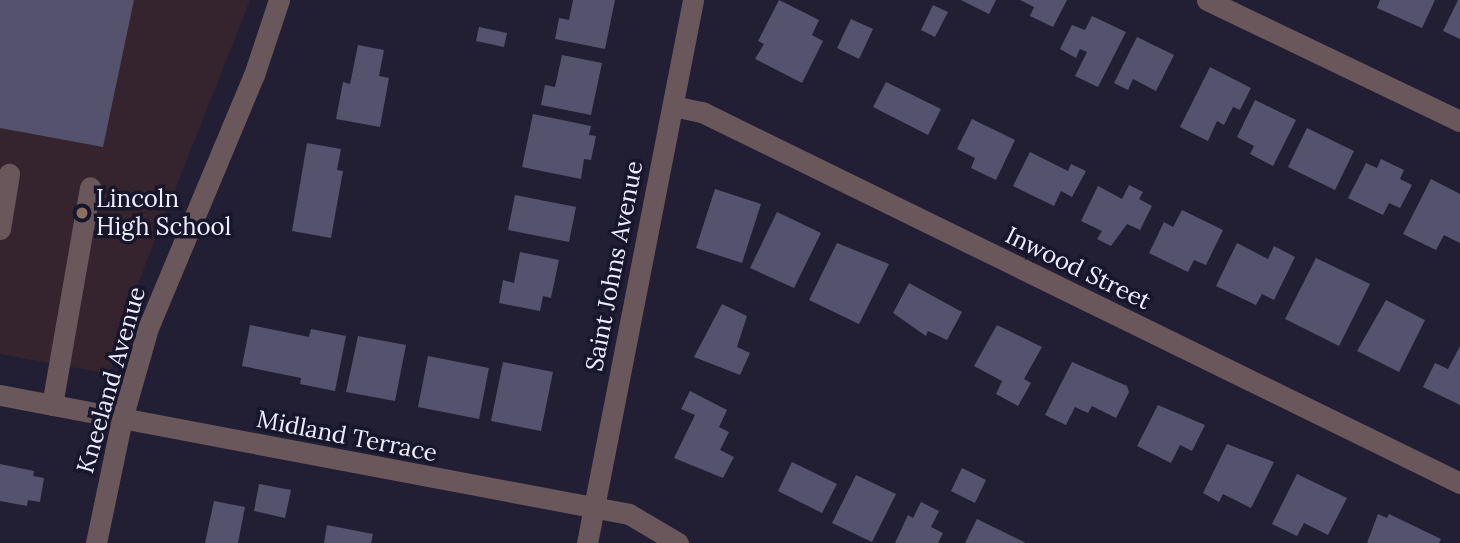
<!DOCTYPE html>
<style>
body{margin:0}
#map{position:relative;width:1460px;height:543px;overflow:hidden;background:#221f35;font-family:Lora,serif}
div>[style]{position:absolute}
.education>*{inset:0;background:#35242d}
.building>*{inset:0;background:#54526c}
.minor>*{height:21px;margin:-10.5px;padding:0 10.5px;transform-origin:10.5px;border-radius:10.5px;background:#6a575b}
.dots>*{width:19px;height:19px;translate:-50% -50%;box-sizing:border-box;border:4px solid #18162b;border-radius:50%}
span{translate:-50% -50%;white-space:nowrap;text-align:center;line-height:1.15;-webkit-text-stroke:7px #18162b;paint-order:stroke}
.poi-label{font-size:24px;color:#eeedfd}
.left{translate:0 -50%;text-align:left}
.street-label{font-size:24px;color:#eeedfd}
</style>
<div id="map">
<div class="education">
<div style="clip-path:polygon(0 0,250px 0,139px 281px,109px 374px,0 354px)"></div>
</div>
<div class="building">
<div style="clip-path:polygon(0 0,134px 0,103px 147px,0 128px)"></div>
<div style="clip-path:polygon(573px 0,615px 0,605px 49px,555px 39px,559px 18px,569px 20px)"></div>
<div style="clip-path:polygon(779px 0,819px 20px,812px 35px,823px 41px,802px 83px,755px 59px,764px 44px,758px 41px)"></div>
<div style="clip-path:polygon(961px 0,996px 0,989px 14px)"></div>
<div style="clip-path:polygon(1020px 0,1067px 0,1053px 27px,1030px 16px,1034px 7px)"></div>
<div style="clip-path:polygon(1380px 0,1435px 0,1422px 28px,1377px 8px)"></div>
<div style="clip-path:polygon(1458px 0,1460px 0,1460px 39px,1443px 31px)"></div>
<div style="clip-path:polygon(933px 5px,948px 12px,935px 37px,921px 30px)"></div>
<div style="clip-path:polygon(1092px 16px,1126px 32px,1098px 87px,1075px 76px,1087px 52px,1080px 49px,1076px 58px,1060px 49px,1072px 25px,1085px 30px)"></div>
<div style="clip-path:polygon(851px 19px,873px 29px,859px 59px,837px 48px)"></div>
<div style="clip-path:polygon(479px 27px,507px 33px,504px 47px,476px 41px)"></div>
<div style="clip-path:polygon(1137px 37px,1174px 55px,1156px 91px,1133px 79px,1128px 90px,1114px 83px)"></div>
<div style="clip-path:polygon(358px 45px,384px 50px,379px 76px,389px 78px,380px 127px,336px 119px,343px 82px,350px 84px)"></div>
<div style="clip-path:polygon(562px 55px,602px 63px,591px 115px,541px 105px,545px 85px,555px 87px)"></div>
<div style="clip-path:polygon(1210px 67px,1251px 88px,1240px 110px,1233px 107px,1224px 125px,1217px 121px,1208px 141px,1180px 127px)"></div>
<div style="clip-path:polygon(886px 82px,941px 109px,928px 135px,873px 107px)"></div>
<div style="clip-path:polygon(1255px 100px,1296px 120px,1273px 166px,1250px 154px,1254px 146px,1237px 137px)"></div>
<div style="clip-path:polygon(533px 114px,591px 126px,589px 135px,596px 136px,591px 160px,584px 159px,581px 179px,522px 167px)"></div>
<div style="clip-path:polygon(972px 119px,1015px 140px,996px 180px,971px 168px,975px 158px,957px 149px)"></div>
<div style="clip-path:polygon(1307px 128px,1354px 151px,1335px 190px,1288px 167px)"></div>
<div style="clip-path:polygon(307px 143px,341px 149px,337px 170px,343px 171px,331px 238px,292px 231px)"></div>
<div style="clip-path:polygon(1030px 152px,1068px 171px,1071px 164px,1086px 171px,1072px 197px,1061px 191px,1054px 206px,1013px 186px)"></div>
<div style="clip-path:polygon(1381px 159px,1404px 170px,1400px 179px,1412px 185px,1400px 208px,1389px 203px,1383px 215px,1348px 198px,1366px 163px,1377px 168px)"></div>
<div style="clip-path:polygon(1431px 179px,1460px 194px,1460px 243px,1444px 235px,1436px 250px,1403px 234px)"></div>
<div style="clip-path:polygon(1129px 185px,1143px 192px,1139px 199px,1152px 206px,1140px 230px,1127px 224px,1111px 246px,1097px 239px,1102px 231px,1081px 221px,1098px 186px,1122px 199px)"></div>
<div style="clip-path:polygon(715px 189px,761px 204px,742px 263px,696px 248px)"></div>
<div style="clip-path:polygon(515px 195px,576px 207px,569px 242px,508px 230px)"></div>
<div style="clip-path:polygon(1182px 210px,1223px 230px,1206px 265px,1194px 260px,1188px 272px,1149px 253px,1164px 222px,1173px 227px)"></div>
<div style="clip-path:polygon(777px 212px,821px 233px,794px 288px,750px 268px)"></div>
<div style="clip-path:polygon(837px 243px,889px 264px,859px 324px,809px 300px)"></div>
<div style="clip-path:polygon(1237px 243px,1268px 259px,1274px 246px,1295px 257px,1274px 300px,1262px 294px,1256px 305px,1216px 286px)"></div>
<div style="clip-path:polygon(520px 252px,559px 260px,551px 298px,543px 296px,540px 311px,499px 303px,503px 280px,514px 283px)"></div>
<div style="clip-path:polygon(1316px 258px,1370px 284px,1339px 346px,1285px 319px)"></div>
<div style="clip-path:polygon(909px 283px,962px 312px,947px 340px,928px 331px,926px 336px,893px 313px)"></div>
<div style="clip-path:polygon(1386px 300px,1425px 320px,1399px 372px,1357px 351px)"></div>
<div style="clip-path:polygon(722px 304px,747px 316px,737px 347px,750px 353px,740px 375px,694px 357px)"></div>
<div style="clip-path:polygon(250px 325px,309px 337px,311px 329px,346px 336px,335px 391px,300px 384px,301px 378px,242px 366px)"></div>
<div style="clip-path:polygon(997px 325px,1042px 347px,1024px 379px,1031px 383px,1018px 406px,996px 394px,1002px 381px,974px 366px)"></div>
<div style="clip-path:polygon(358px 336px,406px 345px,395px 401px,346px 392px)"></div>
<div style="clip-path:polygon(1460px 346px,1460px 405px,1423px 387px,1435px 363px,1448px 369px)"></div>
<div style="clip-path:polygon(428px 356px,489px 368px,479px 419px,418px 407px)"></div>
<div style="clip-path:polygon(503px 362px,553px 372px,541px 431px,491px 421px)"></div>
<div style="clip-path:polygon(1072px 362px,1127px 386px,1129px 392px,1116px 418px,1092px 406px,1088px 413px,1075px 407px,1066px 425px,1045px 415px)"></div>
<div style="clip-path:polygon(690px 391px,727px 410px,719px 427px,729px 432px,720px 450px,734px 457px,723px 478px,674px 458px,695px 415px,681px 409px)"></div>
<div style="clip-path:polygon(1158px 405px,1205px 425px,1192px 451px,1180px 445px,1171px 463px,1137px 446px)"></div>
<div style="clip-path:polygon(1227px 444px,1274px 462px,1251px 508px,1223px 494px,1219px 502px,1203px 493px)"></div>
<div style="clip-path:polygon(792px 462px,837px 484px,822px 513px,778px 491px)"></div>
<div style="clip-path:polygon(0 464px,34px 471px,33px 476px,44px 478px,40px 502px,28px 500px,27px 506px,0 501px)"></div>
<div style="clip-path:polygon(962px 468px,986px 480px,975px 503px,951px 491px)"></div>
<div style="clip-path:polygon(1297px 474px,1347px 498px,1328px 535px,1304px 523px,1297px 536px,1272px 524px)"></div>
<div style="clip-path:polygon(856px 475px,896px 494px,872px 542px,832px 523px)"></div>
<div style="clip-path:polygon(259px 484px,291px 490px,285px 518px,254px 511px)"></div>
<div style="clip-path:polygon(214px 501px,245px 507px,238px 543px,205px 543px)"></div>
<div style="clip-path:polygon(921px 502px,939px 511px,931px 527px,943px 533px,938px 543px,895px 543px,908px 515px,913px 518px)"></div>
<div style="clip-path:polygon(1378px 514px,1387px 518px,1389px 514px,1441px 539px,1439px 543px,1367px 543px)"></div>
<div style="clip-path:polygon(977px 519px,1026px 543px,965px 543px)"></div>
<div style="clip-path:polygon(327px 525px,373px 534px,371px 543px,324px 543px)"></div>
</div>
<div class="minor">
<div style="left:1207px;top:0;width:280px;rotate:25.6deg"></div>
<div style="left:673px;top:106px;width:30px;rotate:12deg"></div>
<div style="left:702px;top:112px;width:844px;rotate:26.08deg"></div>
<div style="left:0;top:229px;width:56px;rotate:-80.7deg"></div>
<div style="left:0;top:395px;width:640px;rotate:10.71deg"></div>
<div style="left:629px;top:514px;width:57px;rotate:30.6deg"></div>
<div style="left:52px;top:405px;width:221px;rotate:-80.1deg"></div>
<div style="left:96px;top:543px;width:127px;rotate:-78.2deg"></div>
<div style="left:122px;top:419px;width:95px;rotate:-74.1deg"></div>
<div style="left:148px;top:328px;width:274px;rotate:-67.3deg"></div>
<div style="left:254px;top:75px;width:79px;rotate:-71.6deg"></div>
<div style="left:587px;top:543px;width:553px;rotate:-78.95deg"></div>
</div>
<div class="dots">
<div style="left:82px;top:213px;background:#8d6e63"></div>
</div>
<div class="poi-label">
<span class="left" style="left:96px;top:213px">Lincoln<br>High School</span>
</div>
<div class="street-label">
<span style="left:614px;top:266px;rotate:-79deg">Saint Johns Avenue</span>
<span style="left:1078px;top:268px;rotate:26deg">Inwood Street</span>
<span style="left:111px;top:380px;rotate:-74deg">Kneeland Avenue</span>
<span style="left:347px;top:436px;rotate:11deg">Midland Terrace</span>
</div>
</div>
